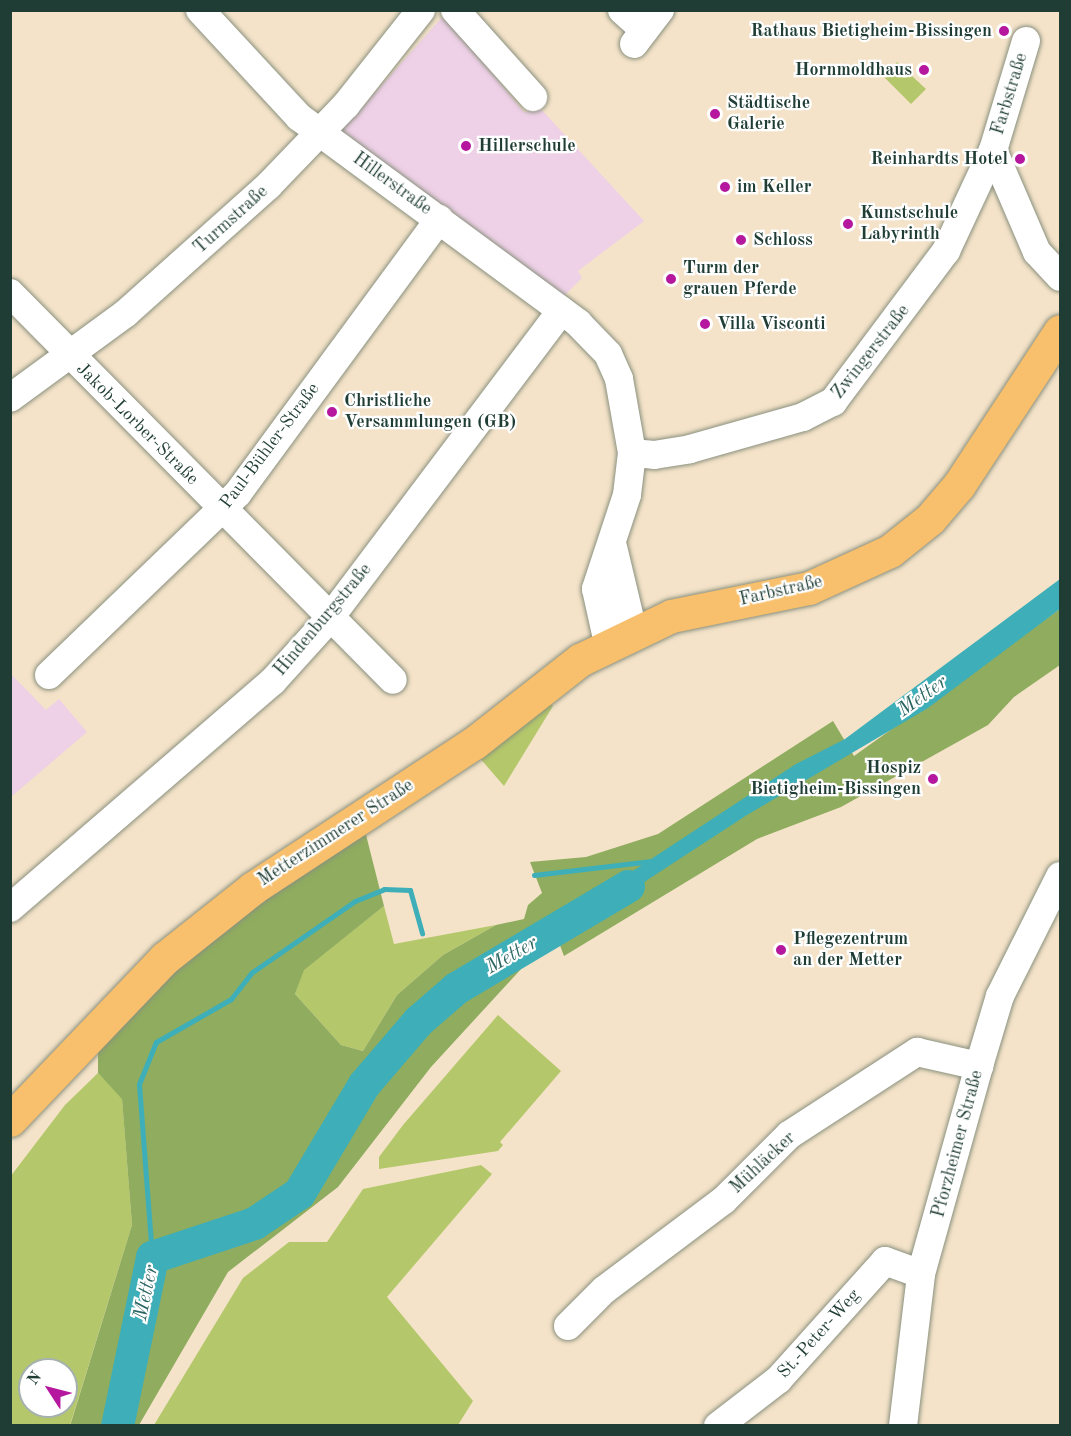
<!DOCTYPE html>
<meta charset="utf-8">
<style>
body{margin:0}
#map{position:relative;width:1071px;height:1436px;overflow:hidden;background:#f4e3c9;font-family:"Old Standard TT",serif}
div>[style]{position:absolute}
.built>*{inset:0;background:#eed0e7}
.green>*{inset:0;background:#b4c86b}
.forest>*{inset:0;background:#8fac5f}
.water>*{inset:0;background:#3eafb8}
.stream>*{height:5px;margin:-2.5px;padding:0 2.5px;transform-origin:2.5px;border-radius:2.5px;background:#3eafb8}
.river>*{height:33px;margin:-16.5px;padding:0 16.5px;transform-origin:16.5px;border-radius:16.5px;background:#3eafb8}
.roads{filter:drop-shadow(0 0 2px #8a907e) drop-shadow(0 0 2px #8a907e)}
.minor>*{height:28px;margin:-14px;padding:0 14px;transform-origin:14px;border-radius:14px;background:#fff}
.major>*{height:33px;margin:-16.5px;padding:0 16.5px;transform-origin:16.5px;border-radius:16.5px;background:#f8bf6c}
.dots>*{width:16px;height:16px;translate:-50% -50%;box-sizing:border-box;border:3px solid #fff;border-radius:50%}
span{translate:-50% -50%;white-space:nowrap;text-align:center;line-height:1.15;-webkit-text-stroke:4.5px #fff;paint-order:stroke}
.poi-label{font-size:18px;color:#1f3d34;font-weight:700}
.right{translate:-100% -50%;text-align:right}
.left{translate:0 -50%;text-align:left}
.street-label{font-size:18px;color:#1f3d34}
.water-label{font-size:20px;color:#2a6562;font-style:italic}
.frame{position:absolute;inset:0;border:12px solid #1f3d34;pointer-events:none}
.north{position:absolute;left:18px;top:1358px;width:60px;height:60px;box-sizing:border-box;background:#fff;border:2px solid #a5b1ae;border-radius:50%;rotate:306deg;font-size:16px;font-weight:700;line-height:24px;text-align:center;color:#1f3d34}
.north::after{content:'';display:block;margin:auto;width:21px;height:27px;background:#b5179e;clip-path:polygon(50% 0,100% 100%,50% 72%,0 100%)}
</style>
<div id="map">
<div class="built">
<div style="clip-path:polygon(444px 15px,524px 112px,541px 109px,644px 221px,578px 271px,582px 278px,563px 297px,339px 133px)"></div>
<div style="clip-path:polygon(10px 673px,46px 710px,59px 699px,87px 732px,11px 797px)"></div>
</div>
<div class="green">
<div style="clip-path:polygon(897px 62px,926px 89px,911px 104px,884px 77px)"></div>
<div style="clip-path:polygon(550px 703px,553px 706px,504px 786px,478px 756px)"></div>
<div style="clip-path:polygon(384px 906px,394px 944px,496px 925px,443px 955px,397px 995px,363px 1051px,341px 1045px,295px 994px,303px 970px)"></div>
<div style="clip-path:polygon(498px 1015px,561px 1071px,500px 1142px,503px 1145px,498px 1151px,379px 1169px,379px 1157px,403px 1125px)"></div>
<div style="clip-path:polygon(evenodd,98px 1073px,122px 1098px,132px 1225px,70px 1425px,11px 1425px,10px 1177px,65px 1105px,98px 1073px,30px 1370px,66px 1370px,66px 1406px,30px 1406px,30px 1370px)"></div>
<div style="clip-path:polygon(481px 1165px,492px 1174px,387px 1297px,473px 1401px,458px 1425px,154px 1425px,243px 1278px,289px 1242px,327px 1242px,363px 1189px)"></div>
</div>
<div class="forest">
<div style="clip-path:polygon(1060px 609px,1060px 665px,1014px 697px,988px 725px,841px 807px,757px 839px,564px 956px,555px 932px,431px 1067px,338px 1187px,228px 1272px,139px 1425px,70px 1426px,132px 1225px,122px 1099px,98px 1073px,98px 1042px,164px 973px,286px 877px,364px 827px,384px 906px,304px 970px,295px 994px,341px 1045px,363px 1051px,397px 995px,443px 955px,496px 925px,524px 919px,528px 905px,542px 893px,530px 862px,586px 857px,658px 834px,833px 721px,854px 756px)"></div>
</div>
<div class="water">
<div style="clip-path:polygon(1060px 579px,1060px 609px,928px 708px,747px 815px,592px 916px,584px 903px,796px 764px,845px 739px)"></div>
</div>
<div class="stream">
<div style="left:534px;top:875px;width:118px;rotate:-6.8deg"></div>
<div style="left:152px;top:1257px;width:173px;rotate:-94.3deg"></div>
<div style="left:139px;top:1084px;width:45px;rotate:-68deg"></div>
<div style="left:156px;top:1042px;width:86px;rotate:-29.8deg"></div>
<div style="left:231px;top:999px;width:33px;rotate:-52deg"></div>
<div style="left:251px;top:973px;width:126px;rotate:-34.7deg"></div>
<div style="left:355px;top:901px;width:31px;rotate:-22deg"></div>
<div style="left:384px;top:889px;width:26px;rotate:2deg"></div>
<div style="left:410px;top:890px;width:45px;rotate:74.4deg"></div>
</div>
<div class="river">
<div style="left:117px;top:1426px;width:173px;rotate:-78.3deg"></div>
<div style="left:152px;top:1257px;width:108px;rotate:-18.4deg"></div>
<div style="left:254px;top:1223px;width:54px;rotate:-33.7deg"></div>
<div style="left:299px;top:1193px;width:127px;rotate:-59.2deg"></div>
<div style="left:364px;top:1084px;width:83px;rotate:-49.4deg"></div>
<div style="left:418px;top:1021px;width:50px;rotate:-41deg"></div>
<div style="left:456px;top:988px;width:200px;rotate:-30.7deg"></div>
</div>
<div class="roads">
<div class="minor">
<div style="left:200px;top:10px;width:146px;rotate:47.2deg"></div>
<div style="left:299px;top:117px;width:347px;rotate:36.4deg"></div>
<div style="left:578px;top:323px;width:43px;rotate:45.9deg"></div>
<div style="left:608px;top:354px;width:27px;rotate:66deg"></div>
<div style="left:619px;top:379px;width:75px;rotate:80deg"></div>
<div style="left:632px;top:453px;width:42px;rotate:96.8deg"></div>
<div style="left:627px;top:495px;width:99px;rotate:108.3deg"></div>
<div style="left:596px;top:589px;width:55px;rotate:77.5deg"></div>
<div style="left:455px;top:10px;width:117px;rotate:48.1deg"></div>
<div style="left:622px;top:10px;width:30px;rotate:42deg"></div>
<div style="left:1026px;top:41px;width:114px;rotate:106.8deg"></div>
<div style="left:993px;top:150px;width:111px;rotate:66.7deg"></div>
<div style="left:1037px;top:252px;width:34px;rotate:47deg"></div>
<div style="left:634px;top:44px;width:43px;rotate:-52.6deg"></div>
<div style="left:10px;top:293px;width:544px;rotate:45.3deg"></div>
<div style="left:10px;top:398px;width:144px;rotate:-36.2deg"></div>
<div style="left:126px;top:313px;width:191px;rotate:-41.8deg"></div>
<div style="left:268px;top:186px;width:112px;rotate:-46.1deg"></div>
<div style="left:346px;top:105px;width:121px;rotate:-51.7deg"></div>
<div style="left:632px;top:453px;width:22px;rotate:5deg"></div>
<div style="left:654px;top:455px;width:36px;rotate:-9deg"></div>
<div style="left:690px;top:449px;width:117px;rotate:-15.8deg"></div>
<div style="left:803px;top:417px;width:34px;rotate:-27deg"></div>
<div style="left:833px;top:402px;width:189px;rotate:-53.2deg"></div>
<div style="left:946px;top:251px;width:111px;rotate:-65deg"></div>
<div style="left:613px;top:547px;width:86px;rotate:76.6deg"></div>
<div style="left:49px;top:675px;width:262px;rotate:-43.9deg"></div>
<div style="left:238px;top:493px;width:340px;rotate:-53.7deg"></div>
<div style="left:10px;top:908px;width:347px;rotate:-40.8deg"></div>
<div style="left:273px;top:681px;width:84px;rotate:-47.9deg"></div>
<div style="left:329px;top:619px;width:386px;rotate:-53deg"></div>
<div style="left:568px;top:1326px;width:51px;rotate:-45deg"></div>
<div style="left:604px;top:1290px;width:150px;rotate:-36.9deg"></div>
<div style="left:724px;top:1200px;width:92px;rotate:-45deg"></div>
<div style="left:789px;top:1135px;width:153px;rotate:-33deg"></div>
<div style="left:917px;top:1052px;width:64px;rotate:12.7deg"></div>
<div style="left:718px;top:1426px;width:76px;rotate:-37.5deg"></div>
<div style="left:778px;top:1380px;width:160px;rotate:-48deg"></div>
<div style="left:885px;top:1261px;width:38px;rotate:20deg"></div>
<div style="left:903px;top:1426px;width:153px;rotate:-83.2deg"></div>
<div style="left:921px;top:1274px;width:216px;rotate:-74.4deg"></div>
<div style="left:979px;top:1066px;width:73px;rotate:-73.3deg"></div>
<div style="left:1000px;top:996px;width:134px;rotate:-63.4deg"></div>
</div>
<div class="major">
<div style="left:10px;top:1120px;width:224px;rotate:-46.3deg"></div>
<div style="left:165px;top:958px;width:112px;rotate:-38.5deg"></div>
<div style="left:253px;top:888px;width:264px;rotate:-33.3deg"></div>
<div style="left:474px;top:743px;width:135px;rotate:-38.1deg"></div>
<div style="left:580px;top:660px;width:101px;rotate:-25.8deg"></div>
<div style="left:671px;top:616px;width:141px;rotate:-11.5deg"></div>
<div style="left:809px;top:588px;width:89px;rotate:-24.6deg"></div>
<div style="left:890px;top:551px;width:51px;rotate:-38.7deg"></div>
<div style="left:930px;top:519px;width:45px;rotate:-49.5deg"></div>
<div style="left:959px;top:485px;width:184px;rotate:-56.7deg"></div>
</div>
</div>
<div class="dots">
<div style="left:1004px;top:31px;background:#b5179e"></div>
<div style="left:924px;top:70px;background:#b5179e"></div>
<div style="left:715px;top:114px;background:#b5179e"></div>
<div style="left:466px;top:146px;background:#b5179e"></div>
<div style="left:1020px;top:159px;background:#b5179e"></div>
<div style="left:725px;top:187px;background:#b5179e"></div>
<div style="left:848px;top:224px;background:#b5179e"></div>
<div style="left:741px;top:240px;background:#b5179e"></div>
<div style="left:671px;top:279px;background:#b5179e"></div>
<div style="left:705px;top:324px;background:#b5179e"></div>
<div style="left:332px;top:412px;background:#b5179e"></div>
<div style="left:933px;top:779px;background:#b5179e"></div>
<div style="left:781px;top:950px;background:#b5179e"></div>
</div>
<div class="poi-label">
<span class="right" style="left:992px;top:31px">Rathaus Bietigheim-Bissingen</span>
<span class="right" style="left:912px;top:70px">Hornmoldhaus</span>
<span class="left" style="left:727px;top:114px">Städtische<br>Galerie</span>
<span class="left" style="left:478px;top:146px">Hillerschule</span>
<span class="right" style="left:1008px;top:159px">Reinhardts Hotel</span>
<span class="left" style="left:737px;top:187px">im Keller</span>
<span class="left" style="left:860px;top:224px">Kunstschule<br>Labyrinth</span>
<span class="left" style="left:753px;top:240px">Schloss</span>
<span class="left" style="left:683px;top:279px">Turm der<br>grauen Pferde</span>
<span class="left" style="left:717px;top:324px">Villa Visconti</span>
<span class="left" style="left:344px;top:412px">Christliche<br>Versammlungen (GB)</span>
<span class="right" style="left:921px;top:779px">Hospiz<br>Bietigheim-Bissingen</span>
<span class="left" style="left:793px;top:950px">Pflegezentrum<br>an der Metter</span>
</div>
<div class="street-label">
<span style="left:1010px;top:94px;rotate:-73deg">Farbstraße</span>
<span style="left:392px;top:184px;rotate:36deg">Hillerstraße</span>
<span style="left:231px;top:220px;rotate:-42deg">Turmstraße</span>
<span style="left:871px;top:352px;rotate:-52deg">Zwingerstraße</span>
<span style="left:137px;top:424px;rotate:45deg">Jakob-Lorber-Straße</span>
<span style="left:270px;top:446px;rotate:-53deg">Paul-Bühler-Straße</span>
<span style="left:781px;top:591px;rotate:-13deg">Farbstraße</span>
<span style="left:323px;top:620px;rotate:-50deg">Hindenburgstraße</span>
<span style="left:336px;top:833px;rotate:-33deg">Metterzimmerer Straße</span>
<span style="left:958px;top:1144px;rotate:-75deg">Pforzheimer Straße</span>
<span style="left:763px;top:1163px;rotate:-43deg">Mühläcker</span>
<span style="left:819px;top:1334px;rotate:-48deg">St.-Peter-Weg</span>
</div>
<div class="water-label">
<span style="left:923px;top:697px;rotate:-36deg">Metter</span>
<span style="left:512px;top:956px;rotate:-30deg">Metter</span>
<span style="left:147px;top:1293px;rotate:-78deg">Metter</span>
</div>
<div class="frame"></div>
<div class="north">N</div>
</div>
